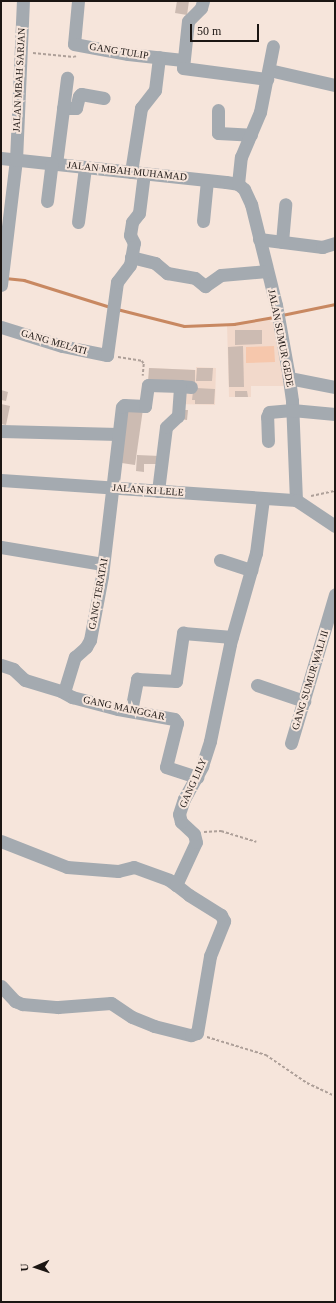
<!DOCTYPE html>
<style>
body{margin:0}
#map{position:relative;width:336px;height:1303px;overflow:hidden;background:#f6e5db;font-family:"Times New Roman",serif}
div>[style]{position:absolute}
.built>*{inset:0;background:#f2d9cb}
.green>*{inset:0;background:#f6c7ac}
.stream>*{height:2.5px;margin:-1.25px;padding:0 1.25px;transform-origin:1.25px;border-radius:1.25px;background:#c88861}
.building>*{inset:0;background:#ccbbb2}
.path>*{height:1.5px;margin-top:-0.75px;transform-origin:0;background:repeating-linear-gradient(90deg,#aea099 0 3px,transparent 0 5px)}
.minor>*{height:13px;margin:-6.5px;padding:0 6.5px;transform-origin:6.5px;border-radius:6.5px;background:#a4aab0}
span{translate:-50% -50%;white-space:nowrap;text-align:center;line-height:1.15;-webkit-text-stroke:4px #f6e5db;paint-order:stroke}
.street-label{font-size:10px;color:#1c1613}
.frame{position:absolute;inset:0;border:2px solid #1c1613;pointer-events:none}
.north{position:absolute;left:16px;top:1247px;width:40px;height:40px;-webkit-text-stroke:3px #f6e5db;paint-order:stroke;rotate:268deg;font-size:11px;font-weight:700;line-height:16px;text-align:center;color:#1c1613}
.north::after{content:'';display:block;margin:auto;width:14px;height:18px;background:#1c1613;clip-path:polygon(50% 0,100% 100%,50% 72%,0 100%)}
.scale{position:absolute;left:190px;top:24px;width:69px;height:18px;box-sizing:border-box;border:2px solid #1c1613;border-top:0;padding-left:5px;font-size:12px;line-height:14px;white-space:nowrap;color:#1c1613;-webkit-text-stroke:3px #f6e5db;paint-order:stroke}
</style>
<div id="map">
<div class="built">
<div style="clip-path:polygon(275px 317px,286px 386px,251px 386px,251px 397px,229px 397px,227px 324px)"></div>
<div style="clip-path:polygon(196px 367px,216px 368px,215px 405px,177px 404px,178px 389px,148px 388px,149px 368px,196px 370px)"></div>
</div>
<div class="green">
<div style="clip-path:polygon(274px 346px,275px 362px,246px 363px,246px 347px)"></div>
</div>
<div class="stream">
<div style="left:5px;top:278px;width:19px;rotate:6deg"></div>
<div style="left:24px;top:280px;width:90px;rotate:17.4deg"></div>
<div style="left:117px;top:309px;width:69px;rotate:14.2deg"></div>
<div style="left:184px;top:326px;width:50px;rotate:-2.3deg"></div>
<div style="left:234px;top:324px;width:40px;rotate:-10deg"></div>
<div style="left:282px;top:315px;width:54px;rotate:-11.7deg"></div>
</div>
<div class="building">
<div style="clip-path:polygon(177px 1px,189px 1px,187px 15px,175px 13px)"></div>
<div style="clip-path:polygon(235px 330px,262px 330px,262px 344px,235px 345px)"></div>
<div style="clip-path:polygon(243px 346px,244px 387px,229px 387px,228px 347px)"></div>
<div style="clip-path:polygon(149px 368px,195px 370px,195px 385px,148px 383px)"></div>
<div style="clip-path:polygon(197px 368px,213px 368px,212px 381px,196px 381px)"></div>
<div style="clip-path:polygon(196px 388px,215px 389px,214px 404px,195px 404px,195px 400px,192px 400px,193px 391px,196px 391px)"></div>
<div style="clip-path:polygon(1px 390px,8px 392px,6px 401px,1px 400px)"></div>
<div style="clip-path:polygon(235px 391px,247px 391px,248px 397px,235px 397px)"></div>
<div style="clip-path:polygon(1px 404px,10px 406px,6px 425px,1px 424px)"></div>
<div style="clip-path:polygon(123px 406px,143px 409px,135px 465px,115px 462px)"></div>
<div style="clip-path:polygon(181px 410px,188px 410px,187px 420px,180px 419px)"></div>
<div style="clip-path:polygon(137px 455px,160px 456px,160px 464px,144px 464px,144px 472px,136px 471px)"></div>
</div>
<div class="path">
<div style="left:33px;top:53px;width:41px;rotate:5.6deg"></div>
<div style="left:74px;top:57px;width:2px;rotate:-27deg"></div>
<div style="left:118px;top:357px;width:24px;rotate:9deg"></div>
<div style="left:142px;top:361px;width:4px;rotate:56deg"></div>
<div style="left:144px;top:364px;width:12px;rotate:95deg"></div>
<div style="left:311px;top:496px;width:25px;rotate:-12deg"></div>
<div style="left:204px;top:832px;width:17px;rotate:-3deg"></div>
<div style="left:221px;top:831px;width:37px;rotate:17deg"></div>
<div style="left:207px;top:1037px;width:62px;rotate:17deg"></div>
<div style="left:266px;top:1055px;width:50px;rotate:34.3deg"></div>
<div style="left:307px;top:1083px;width:31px;rotate:25deg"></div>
</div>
<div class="minor">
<div style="left:78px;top:1px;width:43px;rotate:95.3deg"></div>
<div style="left:74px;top:44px;width:55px;rotate:10.5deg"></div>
<div style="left:128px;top:54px;width:55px;rotate:6.2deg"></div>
<div style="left:203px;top:1px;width:7px;rotate:106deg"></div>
<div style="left:201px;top:8px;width:18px;rotate:135deg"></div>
<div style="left:188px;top:21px;width:47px;rotate:96.1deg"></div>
<div style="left:183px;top:68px;width:85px;rotate:7.5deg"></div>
<div style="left:269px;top:70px;width:68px;rotate:12.8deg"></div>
<div style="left:63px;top:108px;width:13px"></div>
<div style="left:76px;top:108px;width:12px;rotate:-76deg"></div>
<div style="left:79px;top:96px;width:3px;rotate:-45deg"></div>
<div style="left:81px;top:94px;width:23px;rotate:10deg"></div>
<div style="left:218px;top:110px;width:23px;rotate:90deg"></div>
<div style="left:218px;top:133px;width:33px;rotate:3deg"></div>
<div style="left:1px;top:158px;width:226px;rotate:6.1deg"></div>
<div style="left:226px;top:182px;width:12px;rotate:9deg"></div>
<div style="left:238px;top:184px;width:8px;rotate:40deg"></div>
<div style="left:244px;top:189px;width:17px;rotate:65deg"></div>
<div style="left:251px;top:204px;width:104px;rotate:76.1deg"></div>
<div style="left:276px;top:305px;width:68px;rotate:79.8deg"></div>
<div style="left:288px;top:372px;width:29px;rotate:82deg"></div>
<div style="left:292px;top:401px;width:99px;rotate:87.7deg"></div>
<div style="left:56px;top:164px;width:87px;rotate:-82.7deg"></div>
<div style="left:131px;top:172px;width:65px;rotate:-81.1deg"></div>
<div style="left:141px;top:108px;width:23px;rotate:-52deg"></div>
<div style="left:155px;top:90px;width:33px;rotate:-83deg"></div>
<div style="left:238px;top:184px;width:27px;rotate:-84deg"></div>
<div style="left:241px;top:157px;width:49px;rotate:-67.1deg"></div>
<div style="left:260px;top:112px;width:67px;rotate:-78.9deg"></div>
<div style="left:47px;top:201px;width:38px;rotate:-83deg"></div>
<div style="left:203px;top:221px;width:41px;rotate:-84.4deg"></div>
<div style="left:78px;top:222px;width:55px;rotate:-82.7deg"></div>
<div style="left:259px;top:239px;width:64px;rotate:7.2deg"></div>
<div style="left:322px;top:247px;width:14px;rotate:-17deg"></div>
<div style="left:282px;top:242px;width:38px;rotate:-85deg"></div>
<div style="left:131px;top:257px;width:25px;rotate:14deg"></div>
<div style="left:155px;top:263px;width:16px;rotate:40deg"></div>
<div style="left:167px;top:273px;width:28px;rotate:10deg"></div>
<div style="left:195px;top:278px;width:13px;rotate:39deg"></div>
<div style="left:205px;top:286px;width:19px;rotate:-35deg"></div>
<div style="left:221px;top:275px;width:46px;rotate:-5deg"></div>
<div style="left:1px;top:285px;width:126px;rotate:-83.2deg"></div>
<div style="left:16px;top:160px;width:159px;rotate:-87.5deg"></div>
<div style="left:1px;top:327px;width:64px;rotate:17.3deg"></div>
<div style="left:62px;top:346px;width:46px;rotate:11.3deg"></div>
<div style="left:107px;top:355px;width:74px;rotate:-82.2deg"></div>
<div style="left:117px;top:282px;width:21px;rotate:-53deg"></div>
<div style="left:130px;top:265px;width:22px;rotate:-80deg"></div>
<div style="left:134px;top:243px;width:9px;rotate:-117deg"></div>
<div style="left:130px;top:235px;width:13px;rotate:-81deg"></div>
<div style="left:132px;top:222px;width:11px;rotate:-52deg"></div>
<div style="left:139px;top:213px;width:40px;rotate:-82.9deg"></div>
<div style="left:289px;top:378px;width:47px;rotate:11.1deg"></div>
<div style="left:1px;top:431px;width:117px;rotate:1.5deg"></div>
<div style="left:268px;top:441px;width:24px;rotate:-92deg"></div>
<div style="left:267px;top:417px;width:5px;rotate:-68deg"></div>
<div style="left:269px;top:412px;width:23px;rotate:-5deg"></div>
<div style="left:292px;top:410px;width:43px;rotate:5.3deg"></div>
<div style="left:1px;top:480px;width:296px;rotate:3.9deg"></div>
<div style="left:158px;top:491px;width:64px;rotate:-82.9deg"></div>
<div style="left:166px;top:427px;width:16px;rotate:-43deg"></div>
<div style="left:178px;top:416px;width:30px;rotate:-86deg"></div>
<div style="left:180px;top:386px;width:11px;rotate:5deg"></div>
<div style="left:296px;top:500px;width:47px;rotate:33.7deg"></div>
<div style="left:1px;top:547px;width:103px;rotate:9.5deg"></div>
<div style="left:220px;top:560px;width:33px;rotate:18deg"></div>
<div style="left:1px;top:665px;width:13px;rotate:18deg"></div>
<div style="left:13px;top:669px;width:16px;rotate:43deg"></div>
<div style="left:25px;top:680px;width:38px;rotate:17deg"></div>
<div style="left:61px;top:691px;width:13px;rotate:29deg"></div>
<div style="left:72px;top:697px;width:48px;rotate:14.6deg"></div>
<div style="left:118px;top:709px;width:57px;rotate:10.1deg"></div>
<div style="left:174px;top:719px;width:5px;rotate:53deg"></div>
<div style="left:177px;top:723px;width:45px;rotate:104deg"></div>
<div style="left:166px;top:767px;width:33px;rotate:18deg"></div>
<div style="left:257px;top:685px;width:50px;rotate:18.8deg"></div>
<div style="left:64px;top:692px;width:37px;rotate:-73deg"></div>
<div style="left:75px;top:657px;width:15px;rotate:-42deg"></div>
<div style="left:86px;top:647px;width:8px;rotate:-60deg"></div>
<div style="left:90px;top:640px;width:65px;rotate:-79.4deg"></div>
<div style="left:102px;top:576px;width:170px;rotate:-83.3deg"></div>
<div style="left:122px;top:407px;width:3px;rotate:-45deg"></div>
<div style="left:124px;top:405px;width:21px;rotate:3deg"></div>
<div style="left:145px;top:406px;width:21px;rotate:-82deg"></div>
<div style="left:148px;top:385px;width:32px;rotate:2deg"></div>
<div style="left:131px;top:711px;width:33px;rotate:-79deg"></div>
<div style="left:137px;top:679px;width:39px;rotate:3deg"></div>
<div style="left:176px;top:681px;width:49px;rotate:-81.7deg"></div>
<div style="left:183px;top:633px;width:49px;rotate:4.7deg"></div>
<div style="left:291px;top:743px;width:155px;rotate:-73.5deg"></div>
<div style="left:1px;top:841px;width:71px;rotate:21.5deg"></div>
<div style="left:67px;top:867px;width:51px;rotate:4.5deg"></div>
<div style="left:118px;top:871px;width:16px;rotate:-14deg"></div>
<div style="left:134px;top:867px;width:37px;rotate:20deg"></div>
<div style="left:169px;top:880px;width:9px;rotate:36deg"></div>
<div style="left:1px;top:986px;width:21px;rotate:47deg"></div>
<div style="left:15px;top:1001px;width:8px;rotate:23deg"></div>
<div style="left:22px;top:1004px;width:36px;rotate:5deg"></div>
<div style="left:58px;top:1007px;width:53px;rotate:-4.3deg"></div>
<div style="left:111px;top:1003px;width:25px;rotate:34deg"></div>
<div style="left:132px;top:1017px;width:24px;rotate:22deg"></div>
<div style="left:154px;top:1026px;width:38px;rotate:14deg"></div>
<div style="left:191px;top:1035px;width:6px;rotate:-18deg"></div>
<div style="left:197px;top:1033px;width:78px;rotate:-80.4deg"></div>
<div style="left:210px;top:956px;width:38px;rotate:-68deg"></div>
<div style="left:224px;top:921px;width:7px;rotate:-117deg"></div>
<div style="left:221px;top:915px;width:38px;rotate:-148deg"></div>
<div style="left:189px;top:895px;width:16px;rotate:-142deg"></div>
<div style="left:176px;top:885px;width:47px;rotate:-65.1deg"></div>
<div style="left:196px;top:842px;width:8px;rotate:-104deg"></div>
<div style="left:194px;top:834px;width:18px;rotate:-137deg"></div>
<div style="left:181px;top:822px;width:8px;rotate:-104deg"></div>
<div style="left:179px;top:814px;width:16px;rotate:-72deg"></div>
<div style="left:184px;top:799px;width:38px;rotate:-61deg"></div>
<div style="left:202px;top:766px;width:26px;rotate:-72deg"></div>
<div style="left:210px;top:741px;width:99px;rotate:-78.3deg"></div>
<div style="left:230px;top:644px;width:95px;rotate:-74.1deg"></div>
<div style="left:256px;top:553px;width:55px;rotate:-82.7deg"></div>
</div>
<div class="street-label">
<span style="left:119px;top:51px;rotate:9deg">GANG TULIP</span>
<span style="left:19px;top:80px;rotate:-87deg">JALAN MBAH SARJAN</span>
<span style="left:127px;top:171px;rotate:6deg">JALAN MBAH MUHAMAD</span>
<span style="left:281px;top:338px;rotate:79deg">JALAN SUMUR GEDE</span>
<span style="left:54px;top:342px;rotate:16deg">GANG MELATI</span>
<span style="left:148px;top:490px;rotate:4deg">JALAN KI LELE</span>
<span style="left:98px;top:594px;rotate:-80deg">GANG TERATAI</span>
<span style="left:310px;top:680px;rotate:-73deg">GANG SUMUR WALI II</span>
<span style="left:124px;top:708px;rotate:12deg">GANG MANGGAR</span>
<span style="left:193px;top:783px;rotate:-66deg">GANG LILY</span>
</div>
<div class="frame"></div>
<div class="north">U</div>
<div class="scale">50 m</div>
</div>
